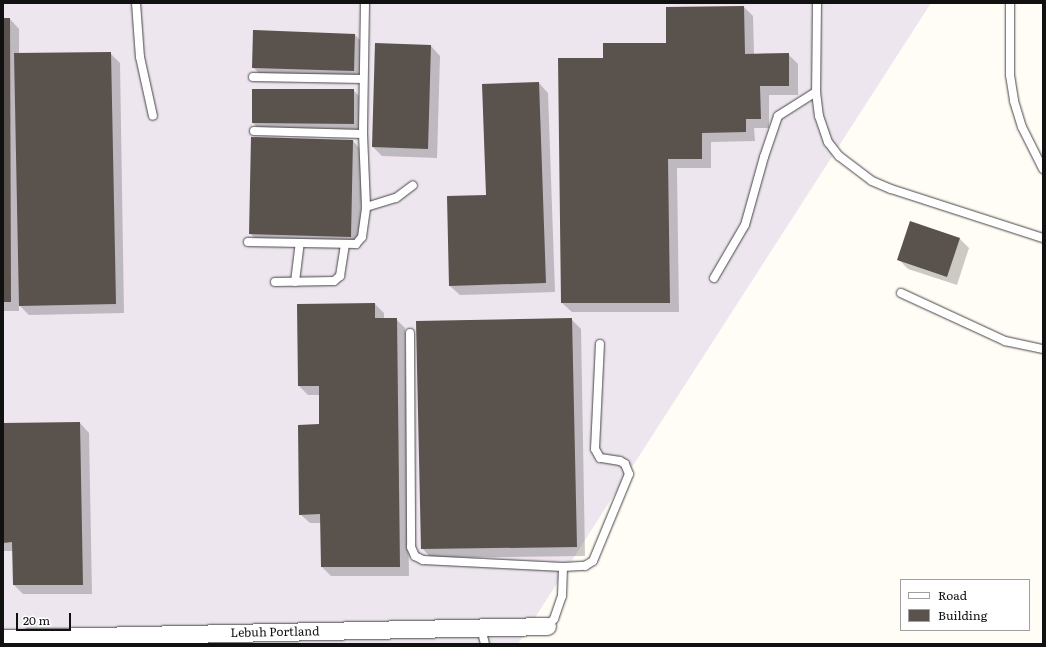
<!DOCTYPE html>
<style>
body{margin:0}
#map{position:relative;width:1046px;height:647px;overflow:hidden;background:#fffdf5;font-family:Literata,serif}
div>[style]{position:absolute}
.industrial>*{inset:0;background:#eee6ef}
.shadow>*{inset:0;background:#0003}
.building>*{inset:0;background:#5a524d}
.roads{filter:drop-shadow(0 0 1px #444) drop-shadow(0 0 1px #444)}
.service>*{height:8px;margin:-4px;padding:0 4px;transform-origin:4px;border-radius:4px;background:#fff}
.minor>*{height:17px;margin:-8.5px;padding:0 8.5px;transform-origin:8.5px;border-radius:8.5px;background:#fff}
span{translate:-50% -50%;white-space:nowrap;text-align:center;line-height:1.15;-webkit-text-stroke:4px #fff;paint-order:stroke}
.street-label{font-size:12px;color:#111}
.frame{position:absolute;inset:0;border:4px solid #111;pointer-events:none}
.legend{position:absolute;left:900px;top:579px;width:130px;height:52px;box-sizing:border-box;background:#fff;border:1px solid #a0a0a0;margin:0;padding:5px 7px;list-style:none;font-size:12px;color:#111}
.legend li{display:flex;align-items:center;gap:8px;height:20px}
.legend b{width:20px;border:1px solid #a0a0a0}
.scale{position:absolute;left:16px;top:613px;width:55px;height:18px;box-sizing:border-box;border:2px solid #111;border-top:0;padding-left:5px;font-size:12px;line-height:14px;white-space:nowrap;color:#111;-webkit-text-stroke:3px #fff;paint-order:stroke}
</style>
<div id="map">
<div class="industrial">
<div style="clip-path:polygon(3px 3px,931px 3px,518px 644px,3px 644px)"></div>
</div>
<div class="shadow">
<div style="clip-path:polygon(744px 7px,753px 16px,754px 55px,788px 54px,798px 64px,798px 95px,769px 95px,769px 128px,754px 128px,755px 141px,711px 142px,711px 168px,677px 168px,679px 312px,572px 312px,562px 303px,559px 59px,604px 59px,667px 44px)"></div>
<div style="clip-path:polygon(3px 19px,10px 19px,19px 29px,19px 54px,110px 53px,120px 63px,124px 313px,29px 315px,19px 305px,19px 311px,3px 311px)"></div>
<div style="clip-path:polygon(355px 35px,364px 44px,363px 80px,262px 77px,253px 67px)"></div>
<div style="clip-path:polygon(376px 44px,431px 46px,440px 56px,437px 158px,382px 156px,373px 147px)"></div>
<div style="clip-path:polygon(539px 83px,548px 93px,555px 292px,460px 295px,450px 286px)"></div>
<div style="clip-path:polygon(353px 90px,362px 99px,362px 133px,262px 132px,253px 123px)"></div>
<div style="clip-path:polygon(252px 138px,353px 141px,362px 151px,360px 246px,259px 243px,250px 233px)"></div>
<div style="clip-path:polygon(959px 238px,969px 248px,957px 285px,908px 269px,899px 260px)"></div>
<div style="clip-path:polygon(375px 304px,384px 313px,384px 319px,396px 319px,405px 328px,409px 576px,331px 576px,322px 567px,321px 523px,310px 523px,300px 514px,320px 425px,320px 395px,308px 395px,299px 386px)"></div>
<div style="clip-path:polygon(571px 319px,581px 329px,585px 556px,431px 558px,422px 548px)"></div>
<div style="clip-path:polygon(80px 423px,89px 433px,92px 594px,23px 594px,14px 585px,13px 551px,3px 551px,3px 424px)"></div>
</div>
<div class="building">
<div style="clip-path:polygon(744px 6px,745px 54px,789px 53px,789px 86px,760px 86px,761px 119px,746px 119px,746px 132px,702px 133px,702px 159px,668px 159px,670px 303px,561px 303px,558px 58px,603px 58px,603px 43px,666px 43px,666px 7px)"></div>
<div style="clip-path:polygon(3px 18px,10px 18px,11px 302px,3px 302px)"></div>
<div style="clip-path:polygon(253px 30px,355px 34px,354px 71px,252px 68px)"></div>
<div style="clip-path:polygon(375px 43px,431px 45px,428px 149px,372px 147px)"></div>
<div style="clip-path:polygon(111px 52px,116px 304px,19px 306px,14px 53px)"></div>
<div style="clip-path:polygon(539px 82px,546px 283px,449px 286px,447px 196px,486px 195px,482px 84px)"></div>
<div style="clip-path:polygon(252px 89px,354px 89px,354px 124px,252px 123px)"></div>
<div style="clip-path:polygon(251px 137px,353px 140px,351px 237px,249px 234px)"></div>
<div style="clip-path:polygon(910px 221px,960px 238px,947px 277px,897px 260px)"></div>
<div style="clip-path:polygon(375px 303px,375px 318px,397px 318px,400px 567px,321px 567px,320px 514px,299px 515px,298px 425px,319px 424px,319px 386px,298px 386px,297px 304px)"></div>
<div style="clip-path:polygon(572px 318px,577px 547px,421px 549px,416px 321px)"></div>
<div style="clip-path:polygon(80px 422px,83px 585px,13px 585px,12px 542px,3px 543px,3px 423px)"></div>
</div>
<div class="roads">
<div class="service">
<div style="left:136px;top:3px;width:54px;rotate:85.8deg"></div>
<div style="left:140px;top:57px;width:60px;rotate:77.6deg"></div>
<div style="left:365px;top:3px;width:131px;rotate:90.9deg"></div>
<div style="left:363px;top:134px;width:73px;rotate:87.6deg"></div>
<div style="left:817px;top:3px;width:89px;rotate:90.6deg"></div>
<div style="left:816px;top:92px;width:24px;rotate:83deg"></div>
<div style="left:819px;top:116px;width:28px;rotate:71deg"></div>
<div style="left:828px;top:142px;width:18px;rotate:52deg"></div>
<div style="left:839px;top:156px;width:41px;rotate:37.1deg"></div>
<div style="left:872px;top:181px;width:21px;rotate:23deg"></div>
<div style="left:891px;top:189px;width:160px;rotate:17.9deg"></div>
<div style="left:1010px;top:3px;width:72px;rotate:90deg"></div>
<div style="left:1010px;top:75px;width:26px;rotate:81deg"></div>
<div style="left:1014px;top:101px;width:27px;rotate:73deg"></div>
<div style="left:1022px;top:127px;width:47px;rotate:63.4deg"></div>
<div style="left:253px;top:77px;width:110px;rotate:1deg"></div>
<div style="left:254px;top:131px;width:109px;rotate:1.6deg"></div>
<div style="left:248px;top:242px;width:108px;rotate:1.1deg"></div>
<div style="left:356px;top:244px;width:9px;rotate:-49deg"></div>
<div style="left:362px;top:237px;width:30px;rotate:-82deg"></div>
<div style="left:366px;top:207px;width:31px;rotate:-17deg"></div>
<div style="left:396px;top:198px;width:21px;rotate:-37deg"></div>
<div style="left:714px;top:278px;width:61px;rotate:-59.7deg"></div>
<div style="left:745px;top:225px;width:71px;rotate:-74.4deg"></div>
<div style="left:764px;top:157px;width:43px;rotate:-71.1deg"></div>
<div style="left:778px;top:116px;width:45px;rotate:-32.3deg"></div>
<div style="left:275px;top:282px;width:59px;rotate:-1deg"></div>
<div style="left:334px;top:281px;width:8px;rotate:-40deg"></div>
<div style="left:340px;top:276px;width:31px;rotate:-81deg"></div>
<div style="left:295px;top:282px;width:39px;rotate:-83deg"></div>
<div style="left:901px;top:293px;width:115px;rotate:24.8deg"></div>
<div style="left:1005px;top:341px;width:39px;rotate:12deg"></div>
<div style="left:410px;top:333px;width:214px;rotate:89.7deg"></div>
<div style="left:411px;top:547px;width:10px;rotate:66deg"></div>
<div style="left:415px;top:556px;width:9px;rotate:27deg"></div>
<div style="left:423px;top:560px;width:140px;rotate:2.9deg"></div>
<div style="left:547px;top:626px;width:10px;rotate:-45deg"></div>
<div style="left:554px;top:619px;width:24px;rotate:-71deg"></div>
<div style="left:562px;top:596px;width:29px;rotate:-88deg"></div>
<div style="left:563px;top:567px;width:22px;rotate:-3deg"></div>
<div style="left:585px;top:566px;width:9px;rotate:-32deg"></div>
<div style="left:593px;top:561px;width:94px;rotate:-67.5deg"></div>
<div style="left:629px;top:474px;width:11px;rotate:-112deg"></div>
<div style="left:625px;top:464px;width:6px;rotate:-149deg"></div>
<div style="left:620px;top:461px;width:20px;rotate:-171deg"></div>
<div style="left:600px;top:458px;width:10px;rotate:-119deg"></div>
<div style="left:595px;top:449px;width:105px;rotate:-87.3deg"></div>
<div style="left:481px;top:628px;width:16px;rotate:76deg"></div>
</div>
<div class="minor">
<div style="left:3px;top:638px;width:544px;rotate:-1.26deg"></div>
</div>
</div>
<div class="street-label">
<span style="left:275px;top:632px;rotate:-1deg">Lebuh Portland</span>
</div>
<div class="frame"></div>
<ul class="legend">
<li><b style="height:5px;background:#fff"></b>Road</li>
<li><b style="height:11px;background:#5a524d"></b>Building</li>
</ul>
<div class="scale">20 m</div>
</div>
